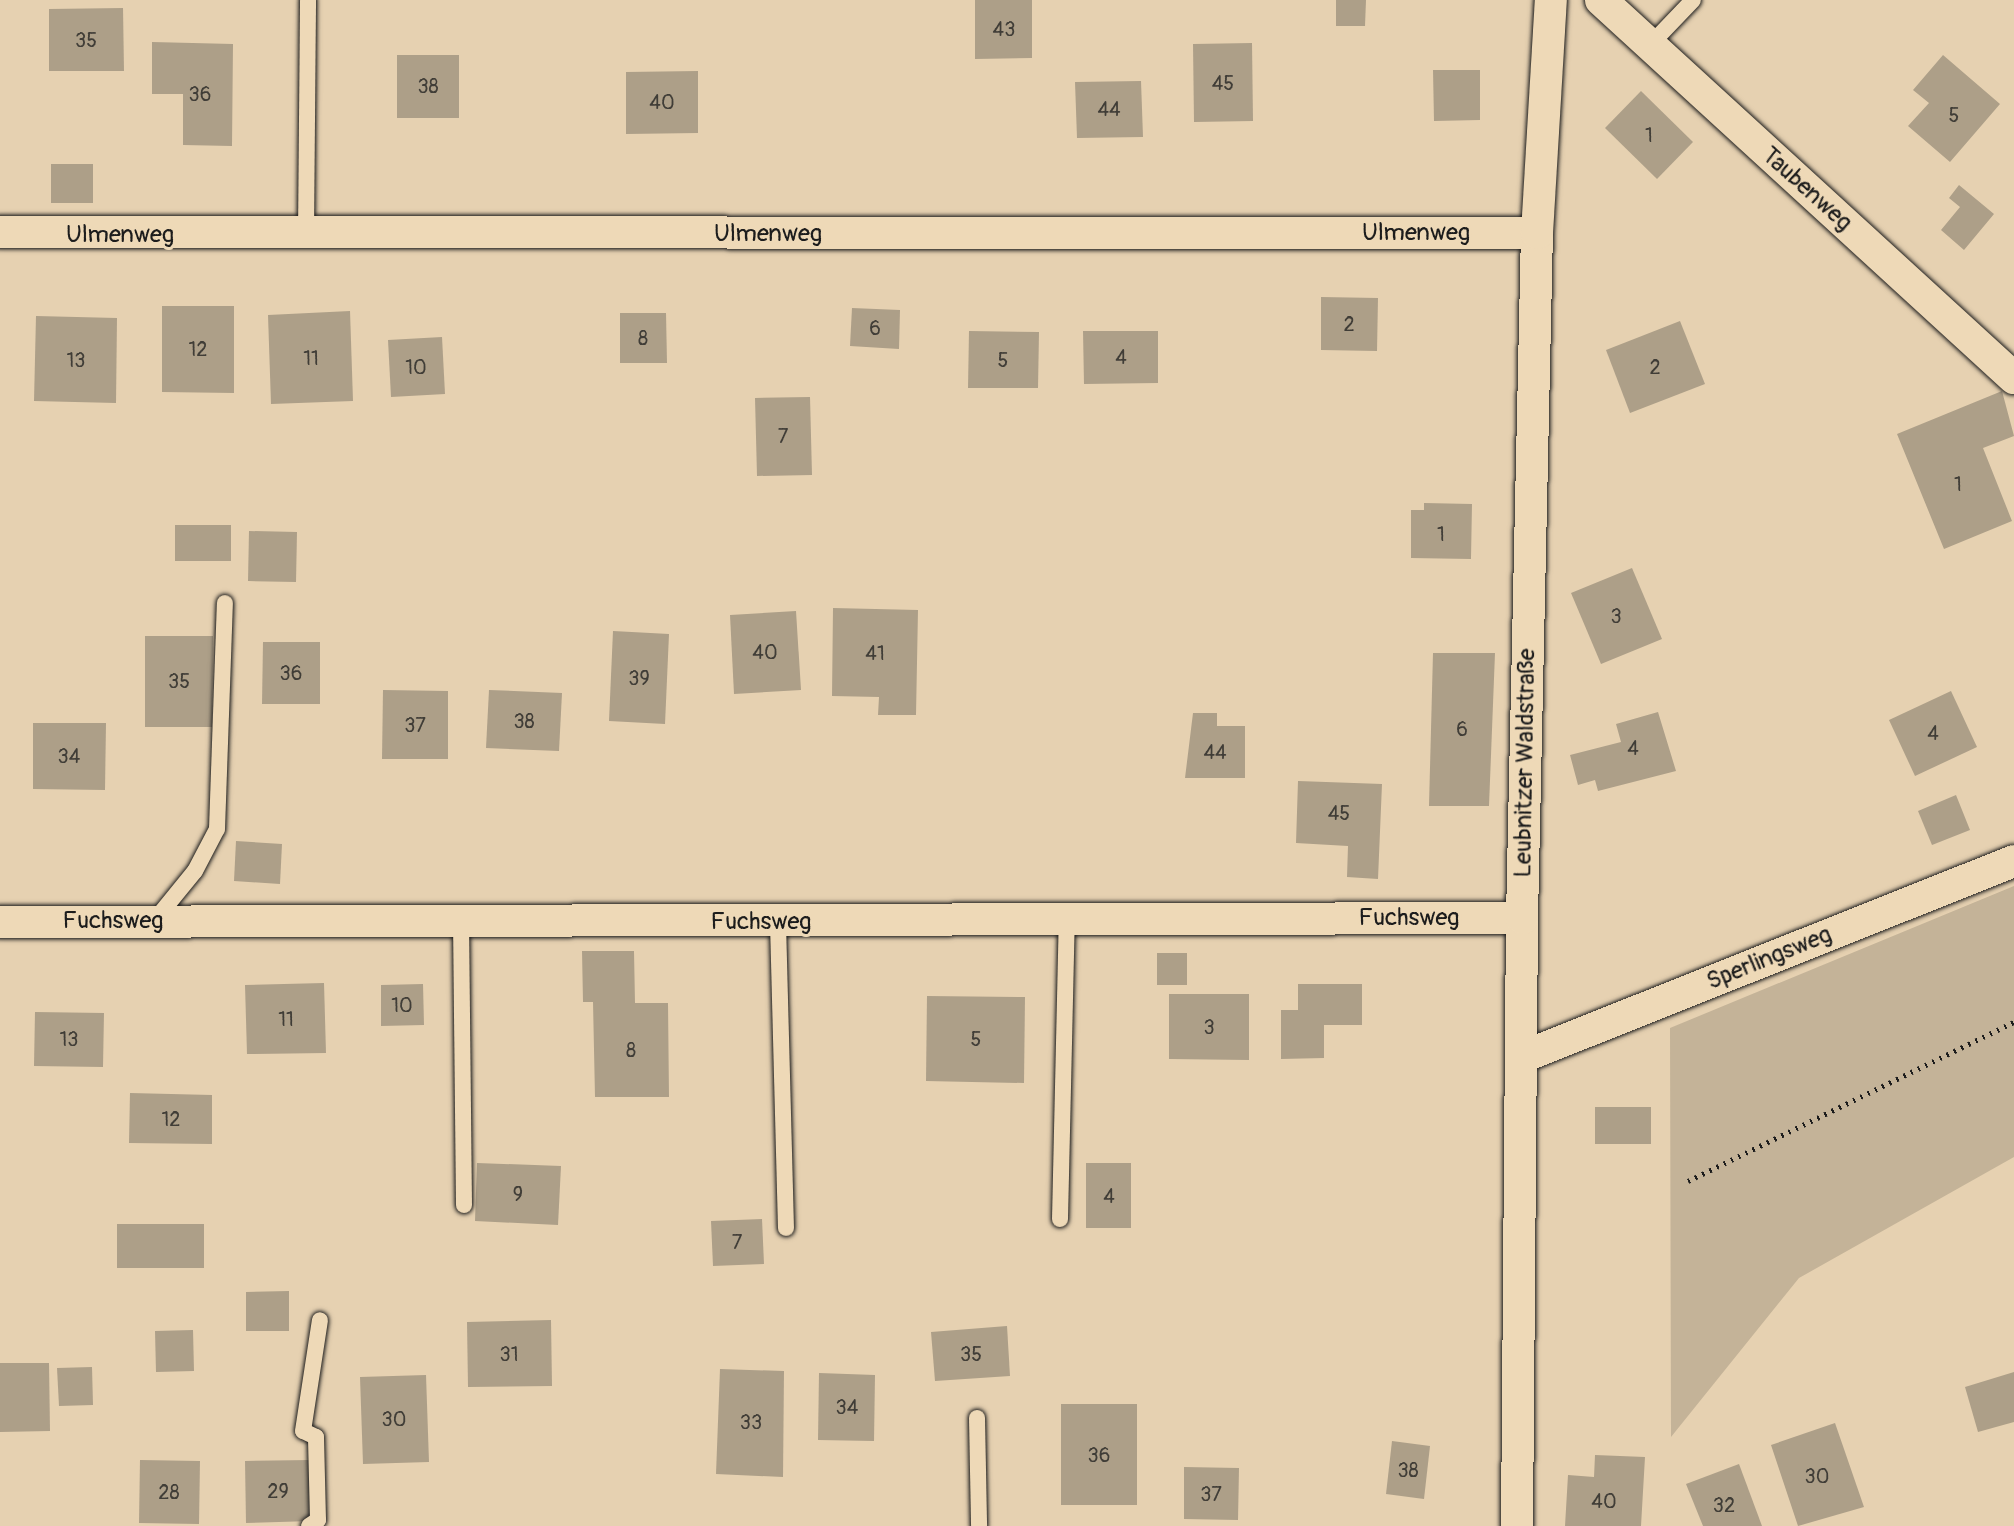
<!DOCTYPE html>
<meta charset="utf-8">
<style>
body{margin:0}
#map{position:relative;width:2014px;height:1526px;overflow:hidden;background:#e6d1b1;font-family:Pangolin,sans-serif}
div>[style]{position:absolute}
.green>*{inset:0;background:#c4b398}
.building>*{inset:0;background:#ad9f88}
.path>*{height:5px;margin-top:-2.5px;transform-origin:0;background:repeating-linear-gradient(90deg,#1c1c1c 0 2px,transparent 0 8px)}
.roads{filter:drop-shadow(0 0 2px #1c1c1c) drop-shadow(0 0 2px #1c1c1c)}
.lane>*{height:16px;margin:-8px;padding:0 8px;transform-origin:8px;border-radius:8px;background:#eed9b7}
.street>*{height:32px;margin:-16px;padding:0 16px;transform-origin:16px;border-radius:16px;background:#eed9b7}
span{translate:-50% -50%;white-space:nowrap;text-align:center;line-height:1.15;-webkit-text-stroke:6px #eed9b7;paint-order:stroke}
.number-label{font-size:20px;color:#403d37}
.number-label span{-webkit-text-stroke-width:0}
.street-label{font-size:24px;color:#1c1c1c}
</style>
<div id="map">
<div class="green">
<div style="clip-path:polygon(2014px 886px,2014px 1157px,1799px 1278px,1671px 1437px,1670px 1028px)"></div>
</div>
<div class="building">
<div style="clip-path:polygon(975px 0,1032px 0,1032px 58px,975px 59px)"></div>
<div style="clip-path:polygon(1336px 0,1366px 0,1365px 26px,1336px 26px)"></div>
<div style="clip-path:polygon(123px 8px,124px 71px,49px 71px,49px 9px)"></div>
<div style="clip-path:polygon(152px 42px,233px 44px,232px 146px,183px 145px,183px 94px,152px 94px)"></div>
<div style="clip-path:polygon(1252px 43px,1253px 121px,1194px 122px,1193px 44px)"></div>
<div style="clip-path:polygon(397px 55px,459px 55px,459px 118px,397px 118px)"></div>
<div style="clip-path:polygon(1943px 55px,2000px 104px,1950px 162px,1908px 126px,1929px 103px,1913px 90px)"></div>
<div style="clip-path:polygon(1433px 70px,1480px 70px,1480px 120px,1434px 121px)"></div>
<div style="clip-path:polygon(698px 71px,698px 133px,626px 134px,626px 72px)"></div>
<div style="clip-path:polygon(1141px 81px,1143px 137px,1077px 138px,1075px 82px)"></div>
<div style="clip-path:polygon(1641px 91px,1693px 142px,1657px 179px,1605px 128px)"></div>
<div style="clip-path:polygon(51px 164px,93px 164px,93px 203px,51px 203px)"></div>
<div style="clip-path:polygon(1959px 185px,1994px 214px,1964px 250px,1941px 230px,1960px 207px,1949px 198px)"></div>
<div style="clip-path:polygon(1321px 297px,1378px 298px,1377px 351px,1321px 350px)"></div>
<div style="clip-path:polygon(162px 306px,234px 306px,234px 393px,162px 392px)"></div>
<div style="clip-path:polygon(852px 308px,900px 310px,899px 349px,850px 346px)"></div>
<div style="clip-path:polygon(350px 311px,353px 401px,271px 404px,268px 315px)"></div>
<div style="clip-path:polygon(620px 313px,666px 313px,667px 363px,620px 363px)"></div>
<div style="clip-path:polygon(36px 316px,117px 318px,116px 403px,34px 401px)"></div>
<div style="clip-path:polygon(1680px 321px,1705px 384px,1630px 413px,1606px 350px)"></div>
<div style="clip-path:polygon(969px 331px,1039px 332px,1038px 388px,968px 388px)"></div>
<div style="clip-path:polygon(1083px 331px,1158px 331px,1158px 383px,1084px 384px)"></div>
<div style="clip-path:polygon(442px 337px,445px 394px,391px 397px,388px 340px)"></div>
<div style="clip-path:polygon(2002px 391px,2014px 436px,1983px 448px,2012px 521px,1944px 549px,1897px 434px)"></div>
<div style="clip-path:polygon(810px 397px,812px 475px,757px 476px,755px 398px)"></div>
<div style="clip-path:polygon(1424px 503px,1472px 504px,1471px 559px,1411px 558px,1411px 510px,1424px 510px)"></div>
<div style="clip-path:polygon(175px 525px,231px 525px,231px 561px,175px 561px)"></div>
<div style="clip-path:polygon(249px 531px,297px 532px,296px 582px,248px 581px)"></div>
<div style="clip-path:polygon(1632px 568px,1662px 639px,1601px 664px,1571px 593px)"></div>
<div style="clip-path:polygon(833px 608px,918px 610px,916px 715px,878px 715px,879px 697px,832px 696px)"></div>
<div style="clip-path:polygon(796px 611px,801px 690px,734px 694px,730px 615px)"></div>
<div style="clip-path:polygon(613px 631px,669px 634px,665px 724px,609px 721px)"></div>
<div style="clip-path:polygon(145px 636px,213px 636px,212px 727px,145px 727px)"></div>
<div style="clip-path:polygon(263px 642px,320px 642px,320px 704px,262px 704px)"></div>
<div style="clip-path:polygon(1433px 653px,1495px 653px,1489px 806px,1429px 806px)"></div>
<div style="clip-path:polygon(383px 690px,448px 691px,448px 759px,382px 759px)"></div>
<div style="clip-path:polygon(489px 690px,562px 693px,559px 751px,486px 748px)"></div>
<div style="clip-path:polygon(1951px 691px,1977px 747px,1915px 776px,1889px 720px)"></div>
<div style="clip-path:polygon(1658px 712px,1676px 771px,1598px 791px,1595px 780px,1578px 785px,1570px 755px,1621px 742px,1616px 724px)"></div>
<div style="clip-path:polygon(1193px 713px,1217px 713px,1217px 726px,1245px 726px,1245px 778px,1185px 778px)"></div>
<div style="clip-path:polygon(33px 723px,106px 723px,105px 790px,33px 789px)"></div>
<div style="clip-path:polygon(1298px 781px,1382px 784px,1378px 879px,1347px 877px,1348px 846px,1296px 843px)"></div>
<div style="clip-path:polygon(1956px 795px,1970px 830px,1932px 845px,1918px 811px)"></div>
<div style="clip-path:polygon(236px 841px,282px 844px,280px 884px,234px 881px)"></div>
<div style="clip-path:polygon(582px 951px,634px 951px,635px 1003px,668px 1003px,669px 1097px,595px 1097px,593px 1002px,583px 1002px)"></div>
<div style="clip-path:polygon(1157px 953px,1187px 953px,1187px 985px,1157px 985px)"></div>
<div style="clip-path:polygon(324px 983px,326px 1053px,247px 1054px,245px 985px)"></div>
<div style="clip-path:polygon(423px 984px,424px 1025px,381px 1026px,381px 985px)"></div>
<div style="clip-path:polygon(1298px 984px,1362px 984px,1362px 1025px,1324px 1025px,1324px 1058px,1281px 1059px,1281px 1010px,1298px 1010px)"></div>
<div style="clip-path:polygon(1169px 994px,1249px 994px,1249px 1060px,1169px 1059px)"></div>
<div style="clip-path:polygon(927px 996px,1025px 997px,1024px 1083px,926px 1081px)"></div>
<div style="clip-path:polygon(35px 1012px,104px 1013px,103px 1067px,34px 1066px)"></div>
<div style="clip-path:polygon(130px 1093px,212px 1095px,212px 1144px,129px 1143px)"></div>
<div style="clip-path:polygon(1595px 1107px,1651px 1107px,1651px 1144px,1595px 1144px)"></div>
<div style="clip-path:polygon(477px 1163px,561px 1166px,558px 1225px,475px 1221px)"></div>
<div style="clip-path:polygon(1086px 1163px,1131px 1163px,1131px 1228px,1086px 1228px)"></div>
<div style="clip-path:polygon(762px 1219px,764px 1264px,713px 1266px,711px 1221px)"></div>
<div style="clip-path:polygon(117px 1224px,204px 1224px,204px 1268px,117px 1268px)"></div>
<div style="clip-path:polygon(289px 1291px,289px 1331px,246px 1331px,246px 1292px)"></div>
<div style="clip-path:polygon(551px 1320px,552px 1386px,468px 1387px,467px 1322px)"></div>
<div style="clip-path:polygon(1007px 1326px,1010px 1376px,935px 1381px,931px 1332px)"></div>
<div style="clip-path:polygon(193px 1330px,194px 1371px,156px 1372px,155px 1331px)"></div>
<div style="clip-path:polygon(0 1363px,49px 1363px,50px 1431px,0 1432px)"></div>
<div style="clip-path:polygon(92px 1367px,93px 1405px,59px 1406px,57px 1368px)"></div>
<div style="clip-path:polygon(720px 1369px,784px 1371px,783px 1477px,716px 1474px)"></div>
<div style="clip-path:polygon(2014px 1372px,2014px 1422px,1978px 1432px,1965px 1387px)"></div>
<div style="clip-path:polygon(819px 1373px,875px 1375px,874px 1441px,818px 1440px)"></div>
<div style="clip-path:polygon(426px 1375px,429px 1462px,363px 1464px,360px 1377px)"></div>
<div style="clip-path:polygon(1061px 1404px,1137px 1404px,1137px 1505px,1061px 1505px)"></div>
<div style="clip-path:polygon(1835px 1423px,1864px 1507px,1798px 1526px,1771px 1445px)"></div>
<div style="clip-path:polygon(1392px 1441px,1430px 1446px,1424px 1499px,1386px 1494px)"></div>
<div style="clip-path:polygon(1595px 1455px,1645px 1457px,1641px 1526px,1565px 1526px,1568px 1475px,1594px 1477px)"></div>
<div style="clip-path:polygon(140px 1460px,200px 1461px,199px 1524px,139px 1523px)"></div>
<div style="clip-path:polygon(311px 1460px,312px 1521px,246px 1523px,245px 1461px)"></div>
<div style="clip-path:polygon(1739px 1464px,1762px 1526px,1703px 1526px,1686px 1484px)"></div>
<div style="clip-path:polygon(1184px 1467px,1239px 1468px,1238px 1520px,1184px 1519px)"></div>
</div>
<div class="path">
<div style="left:1688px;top:1181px;width:363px;rotate:-26deg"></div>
</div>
<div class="roads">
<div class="lane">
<div style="left:1650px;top:45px;width:62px;rotate:-46.3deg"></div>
<div style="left:306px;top:234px;width:234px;rotate:-89.5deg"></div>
<div style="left:461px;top:919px;width:286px;rotate:89.4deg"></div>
<div style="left:155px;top:920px;width:63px;rotate:-50.8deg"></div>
<div style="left:195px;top:871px;width:47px;rotate:-62.4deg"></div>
<div style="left:217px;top:829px;width:226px;rotate:-88deg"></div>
<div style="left:778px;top:923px;width:305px;rotate:88.5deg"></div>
<div style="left:1060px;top:1219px;width:302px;rotate:-88.7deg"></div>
<div style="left:977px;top:1418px;width:108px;rotate:88.9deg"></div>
<div style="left:309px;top:1526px;width:11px;rotate:-34deg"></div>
<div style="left:318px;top:1520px;width:83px;rotate:-91.4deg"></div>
<div style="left:316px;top:1437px;width:14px;rotate:-155deg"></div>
<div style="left:303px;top:1431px;width:112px;rotate:-81.3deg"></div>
</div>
<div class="street">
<div style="left:1601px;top:0;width:560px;rotate:42.47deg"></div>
<div style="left:0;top:232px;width:1537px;rotate:0.04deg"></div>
<div style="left:0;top:922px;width:1522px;rotate:-0.15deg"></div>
<div style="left:1525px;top:1056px;width:526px;rotate:-21.74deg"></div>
<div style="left:1517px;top:1526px;width:608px;rotate:-89.53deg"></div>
<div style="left:1522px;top:918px;width:685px;rotate:-88.75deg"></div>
<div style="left:1537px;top:233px;width:233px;rotate:-86.6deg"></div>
</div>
</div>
<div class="number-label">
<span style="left:1004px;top:29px">43</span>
<span style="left:86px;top:40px">35</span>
<span style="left:1223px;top:83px">45</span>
<span style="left:428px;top:86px">38</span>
<span style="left:200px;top:94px">36</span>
<span style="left:662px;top:102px">40</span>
<span style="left:1109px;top:109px">44</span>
<span style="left:1954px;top:115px">5</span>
<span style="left:1649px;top:135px">1</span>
<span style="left:1349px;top:324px">2</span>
<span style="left:875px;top:328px">6</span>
<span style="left:643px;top:338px">8</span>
<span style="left:198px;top:349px">12</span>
<span style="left:1121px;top:357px">4</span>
<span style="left:311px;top:358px">11</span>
<span style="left:76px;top:360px">13</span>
<span style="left:1003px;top:360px">5</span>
<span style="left:416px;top:367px">10</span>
<span style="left:1655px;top:367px">2</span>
<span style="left:783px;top:436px">7</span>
<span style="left:1958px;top:484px">1</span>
<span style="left:1441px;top:534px">1</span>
<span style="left:1616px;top:616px">3</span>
<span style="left:765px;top:652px">40</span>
<span style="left:875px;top:653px">41</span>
<span style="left:291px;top:673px">36</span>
<span style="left:639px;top:678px">39</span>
<span style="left:179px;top:681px">35</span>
<span style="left:524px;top:721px">38</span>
<span style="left:415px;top:725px">37</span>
<span style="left:1462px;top:729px">6</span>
<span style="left:1933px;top:733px">4</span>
<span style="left:1633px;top:748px">4</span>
<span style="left:1215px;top:752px">44</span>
<span style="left:69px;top:756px">34</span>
<span style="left:1339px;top:813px">45</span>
<span style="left:402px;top:1005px">10</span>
<span style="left:286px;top:1019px">11</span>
<span style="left:1209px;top:1027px">3</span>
<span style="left:69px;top:1039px">13</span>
<span style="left:976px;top:1039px">5</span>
<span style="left:631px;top:1050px">8</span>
<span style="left:171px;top:1119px">12</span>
<span style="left:518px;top:1194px">9</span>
<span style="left:1109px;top:1196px">4</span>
<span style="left:737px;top:1242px">7</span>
<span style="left:509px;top:1354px">31</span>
<span style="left:971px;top:1354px">35</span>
<span style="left:847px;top:1407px">34</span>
<span style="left:394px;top:1419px">30</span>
<span style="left:751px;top:1422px">33</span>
<span style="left:1099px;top:1455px">36</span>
<span style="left:1408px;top:1470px">38</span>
<span style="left:1817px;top:1476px">30</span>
<span style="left:278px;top:1491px">29</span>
<span style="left:169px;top:1492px">28</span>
<span style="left:1211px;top:1494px">37</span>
<span style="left:1604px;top:1501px">40</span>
<span style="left:1724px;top:1505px">32</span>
</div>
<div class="street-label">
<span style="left:1807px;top:189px;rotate:42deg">Taubenweg</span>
<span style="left:1416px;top:233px">Ulmenweg</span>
<span style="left:768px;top:234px">Ulmenweg</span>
<span style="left:120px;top:235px">Ulmenweg</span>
<span style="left:1525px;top:763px;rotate:-89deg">Leubnitzer Waldstraße</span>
<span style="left:1409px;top:918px">Fuchsweg</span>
<span style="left:113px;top:921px">Fuchsweg</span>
<span style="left:761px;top:922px">Fuchsweg</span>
<span style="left:1769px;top:958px;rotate:-22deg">Sperlingsweg</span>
</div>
</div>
